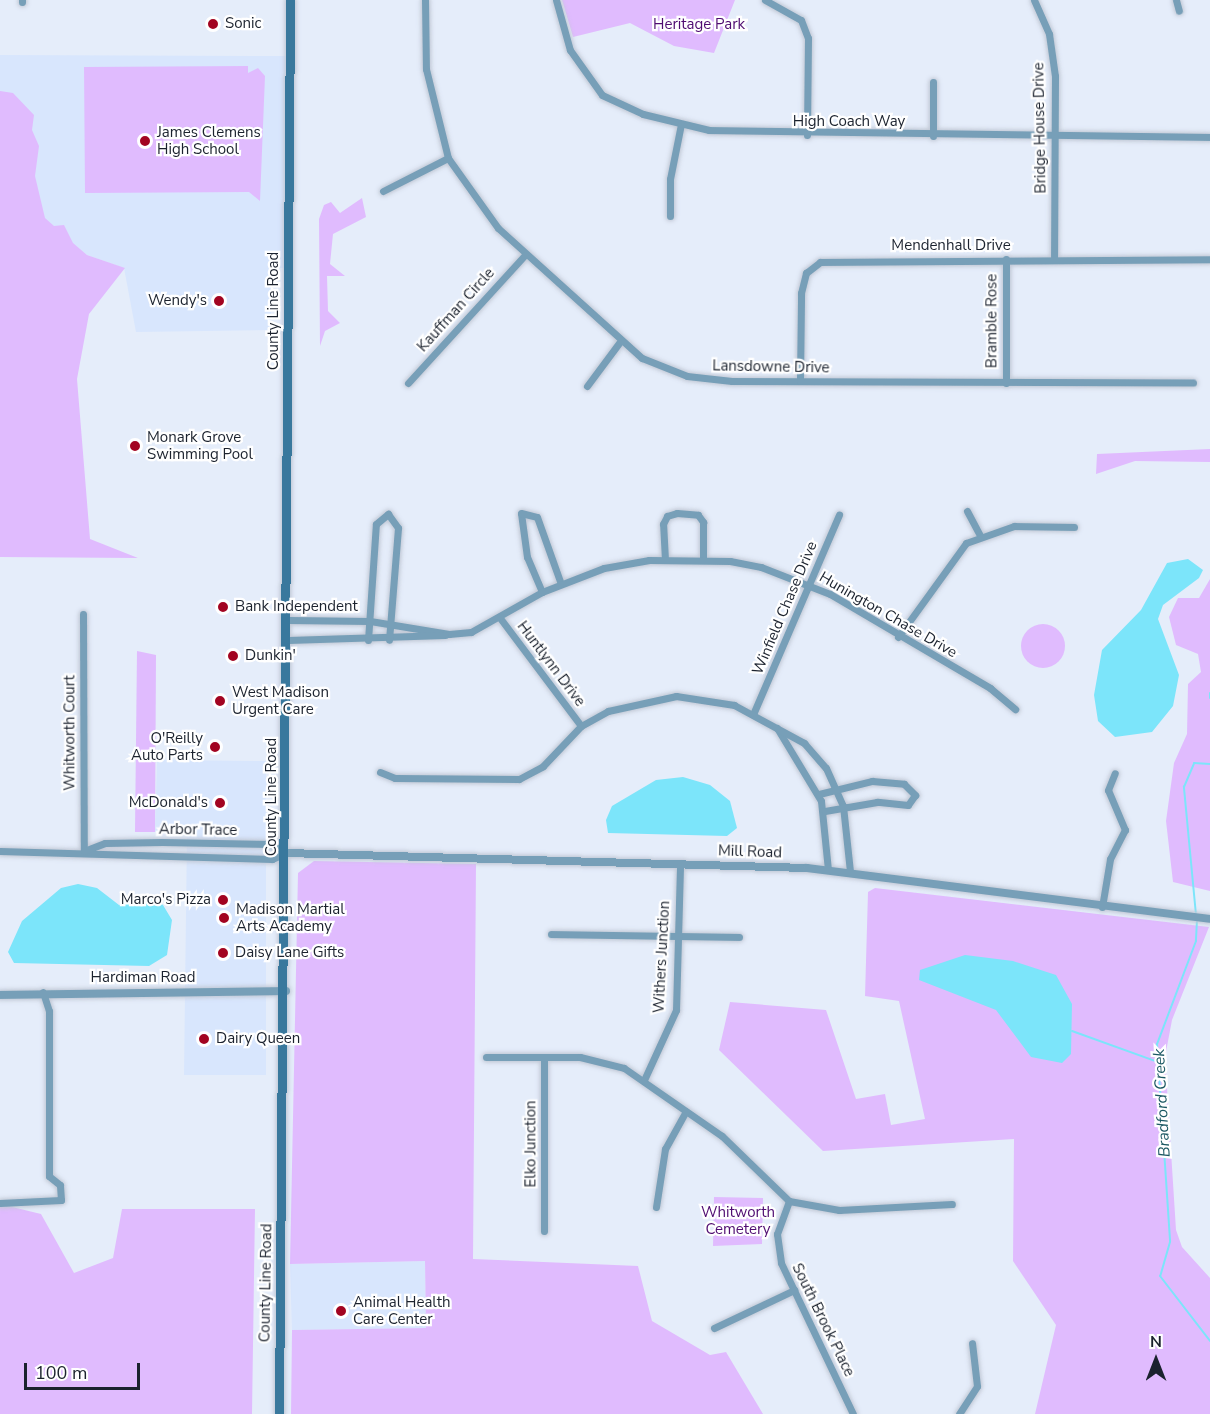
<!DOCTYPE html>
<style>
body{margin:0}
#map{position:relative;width:1210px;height:1414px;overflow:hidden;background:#e5edfa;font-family:"Nunito Sans",sans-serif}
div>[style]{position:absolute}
.built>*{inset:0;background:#d8e6fd}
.green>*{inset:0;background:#e0bbfe}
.round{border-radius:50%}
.water>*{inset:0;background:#7ce5fa}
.stream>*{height:2px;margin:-1px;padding:0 1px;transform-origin:1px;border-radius:1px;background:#7ce5fa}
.roads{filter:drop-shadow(0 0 2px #c1c8d5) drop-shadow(0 0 2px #c1c8d5)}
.minor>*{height:7px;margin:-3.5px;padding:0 3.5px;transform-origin:3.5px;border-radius:3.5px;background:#779fb8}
.tertiary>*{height:8px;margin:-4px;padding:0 4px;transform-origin:4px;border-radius:4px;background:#779fb8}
.secondary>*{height:9px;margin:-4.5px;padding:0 4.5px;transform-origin:4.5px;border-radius:4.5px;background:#39789d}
.dots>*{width:16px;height:16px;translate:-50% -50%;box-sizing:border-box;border:3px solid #fff;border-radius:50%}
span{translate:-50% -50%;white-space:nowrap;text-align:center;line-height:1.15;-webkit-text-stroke:4.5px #fff;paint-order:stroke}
.poi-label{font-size:15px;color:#1b222e}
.left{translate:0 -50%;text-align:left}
.right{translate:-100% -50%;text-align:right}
.park-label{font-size:15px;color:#4f0c71}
.street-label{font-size:15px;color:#1b222e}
.water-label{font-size:16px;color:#1b5863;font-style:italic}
.north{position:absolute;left:1126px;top:1330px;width:60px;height:60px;-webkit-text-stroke:4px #fff;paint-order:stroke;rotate:0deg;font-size:16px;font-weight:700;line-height:24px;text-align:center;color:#1b222e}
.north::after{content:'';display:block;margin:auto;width:21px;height:27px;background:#1b222e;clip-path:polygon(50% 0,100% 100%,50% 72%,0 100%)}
.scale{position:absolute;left:24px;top:1363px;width:116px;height:27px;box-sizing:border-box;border:3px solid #1b222e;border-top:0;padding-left:8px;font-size:18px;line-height:21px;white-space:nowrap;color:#1b222e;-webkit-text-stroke:4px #fff;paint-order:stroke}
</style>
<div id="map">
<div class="built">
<div style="clip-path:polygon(0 55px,290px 56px,289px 268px,271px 268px,271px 330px,136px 332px,124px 268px,87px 255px,72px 243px,0 243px)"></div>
<div style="clip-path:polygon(157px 760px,266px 761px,266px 1075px,184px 1075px,187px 833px,155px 832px)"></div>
<div style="clip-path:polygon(425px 1261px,426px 1328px,292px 1330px,290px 1264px)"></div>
</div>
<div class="green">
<div style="clip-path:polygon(562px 0,735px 0,714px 53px,674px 46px,630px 23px,573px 37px)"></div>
<div style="clip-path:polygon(248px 66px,248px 73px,258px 68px,265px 76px,260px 201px,249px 192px,85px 193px,84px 67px)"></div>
<div style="clip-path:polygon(0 91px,13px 93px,34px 115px,32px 130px,39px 146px,35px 176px,45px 218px,54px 226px,64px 225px,73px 243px,87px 255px,125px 268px,89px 314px,77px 379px,90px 539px,138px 558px,0 557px)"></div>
<div style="clip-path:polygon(362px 198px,366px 217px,333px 234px,330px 264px,345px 276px,327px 276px,328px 311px,340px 323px,325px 331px,320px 346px,319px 219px,324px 205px,331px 202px,340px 213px)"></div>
<div style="clip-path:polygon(1210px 449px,1210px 462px,1135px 461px,1096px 474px,1097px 454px)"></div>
<div style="clip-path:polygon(1210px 579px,1210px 891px,1173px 882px,1166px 821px,1174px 763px,1187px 734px,1188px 684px,1201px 672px,1198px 654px,1176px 645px,1169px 617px,1178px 598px,1199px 598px)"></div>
<div class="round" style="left:1021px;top:624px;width:44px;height:44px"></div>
<div style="clip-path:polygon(137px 651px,156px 655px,155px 832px,135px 832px)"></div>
<div style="clip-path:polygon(314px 861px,476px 864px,473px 1259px,638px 1266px,652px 1321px,710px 1355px,726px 1352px,763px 1414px,291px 1414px,292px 1330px,426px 1328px,425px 1261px,290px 1264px,298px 873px)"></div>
<div style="clip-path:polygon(875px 888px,1209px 927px,1172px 1020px,1165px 1057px,1176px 1230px,1182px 1247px,1210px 1278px,1210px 1414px,1035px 1414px,1056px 1325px,1013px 1261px,1014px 1139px,823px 1151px,719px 1050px,730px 1002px,826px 1010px,856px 1099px,885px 1094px,891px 1125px,925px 1119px,899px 1001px,865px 996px,868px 892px)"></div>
<div style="clip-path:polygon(714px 1197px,763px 1198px,762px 1244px,713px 1246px)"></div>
<div style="clip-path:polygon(0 1204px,41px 1214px,74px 1273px,113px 1258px,122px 1209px,255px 1209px,252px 1414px,0 1414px)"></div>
</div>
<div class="water">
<div style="clip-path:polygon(1188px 559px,1203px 570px,1199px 578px,1163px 605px,1158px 619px,1179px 675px,1173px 706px,1152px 732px,1115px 737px,1098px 721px,1094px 695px,1102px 650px,1141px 610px,1167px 563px)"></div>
<div style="clip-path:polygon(683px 777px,710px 785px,730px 801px,737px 828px,727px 836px,608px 833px,606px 820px,612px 806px,656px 780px)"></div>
<div style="clip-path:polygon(78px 884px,97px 888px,119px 905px,148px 897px,163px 905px,172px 920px,167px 955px,149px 966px,14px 963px,8px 952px,22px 921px,61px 888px)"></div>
<div style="clip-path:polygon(965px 955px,1013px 961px,1056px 975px,1072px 1004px,1071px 1054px,1062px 1063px,1031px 1057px,996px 1010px,919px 980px,920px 970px)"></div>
</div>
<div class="stream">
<div style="left:1210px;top:693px;width:5px;rotate:90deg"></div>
<div style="left:1196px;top:915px;width:129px;rotate:-95.4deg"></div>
<div style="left:1184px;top:787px;width:26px;rotate:-67deg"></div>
<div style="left:1194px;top:763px;width:16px;rotate:4deg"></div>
<div style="left:1197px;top:920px;width:21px;rotate:93deg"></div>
<div style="left:1196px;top:941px;width:110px;rotate:110.7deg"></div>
<div style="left:1157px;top:1044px;width:198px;rotate:86.2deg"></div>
<div style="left:1170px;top:1242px;width:35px;rotate:106deg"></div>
<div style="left:1160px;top:1276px;width:82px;rotate:52.4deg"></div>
<div style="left:1072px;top:1031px;width:91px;rotate:19.8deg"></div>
</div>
<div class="roads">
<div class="minor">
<div style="left:22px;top:0;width:2px;rotate:90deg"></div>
<div style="left:425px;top:0;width:69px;rotate:89.2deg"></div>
<div style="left:426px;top:69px;width:92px;rotate:76.1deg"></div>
<div style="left:448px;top:158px;width:86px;rotate:54.5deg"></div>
<div style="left:498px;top:228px;width:194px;rotate:42.1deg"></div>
<div style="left:642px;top:358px;width:48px;rotate:21.8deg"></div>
<div style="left:687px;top:376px;width:45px;rotate:6.3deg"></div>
<div style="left:732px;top:381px;width:461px;rotate:0.2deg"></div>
<div style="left:556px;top:0;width:52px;rotate:74.4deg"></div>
<div style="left:570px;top:50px;width:55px;rotate:54.6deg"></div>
<div style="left:602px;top:95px;width:45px;rotate:24.9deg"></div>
<div style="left:643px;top:114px;width:68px;rotate:13.6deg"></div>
<div style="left:709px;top:130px;width:501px;rotate:0.8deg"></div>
<div style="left:765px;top:0;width:41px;rotate:29.1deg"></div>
<div style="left:801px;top:20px;width:19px;rotate:69deg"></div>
<div style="left:808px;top:38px;width:97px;rotate:90.6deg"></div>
<div style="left:1034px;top:0;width:37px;rotate:66deg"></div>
<div style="left:1049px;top:34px;width:42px;rotate:81.9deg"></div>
<div style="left:1055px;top:76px;width:182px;rotate:90.3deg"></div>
<div style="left:1176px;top:0;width:11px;rotate:75deg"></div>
<div style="left:933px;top:136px;width:54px;rotate:-90deg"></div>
<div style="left:383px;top:191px;width:73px;rotate:-26.9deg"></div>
<div style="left:670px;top:216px;width:37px;rotate:-90deg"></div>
<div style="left:670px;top:179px;width:56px;rotate:-78.7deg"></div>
<div style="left:1006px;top:259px;width:124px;rotate:90deg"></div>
<div style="left:800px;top:381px;width:88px;rotate:-89.3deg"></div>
<div style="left:801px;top:293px;width:21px;rotate:-76deg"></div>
<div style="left:806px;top:273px;width:18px;rotate:-38deg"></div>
<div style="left:820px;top:262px;width:390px;rotate:-0.4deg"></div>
<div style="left:408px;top:383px;width:173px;rotate:-47.6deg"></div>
<div style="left:587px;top:386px;width:54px;rotate:-53.3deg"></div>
<div style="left:967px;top:511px;width:27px;rotate:62deg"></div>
<div style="left:665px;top:560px;width:36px;rotate:-93deg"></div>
<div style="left:663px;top:524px;width:9px;rotate:-63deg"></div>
<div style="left:667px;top:516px;width:10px;rotate:-17deg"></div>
<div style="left:677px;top:513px;width:21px;rotate:5deg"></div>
<div style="left:698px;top:515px;width:9px;rotate:54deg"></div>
<div style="left:703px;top:522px;width:38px;rotate:90deg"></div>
<div style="left:542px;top:592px;width:38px;rotate:-113deg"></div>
<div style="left:527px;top:557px;width:44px;rotate:-97.8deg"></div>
<div style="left:521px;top:513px;width:16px;rotate:14deg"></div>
<div style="left:537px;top:517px;width:71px;rotate:70.3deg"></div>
<div style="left:83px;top:614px;width:237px;rotate:89.8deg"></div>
<div style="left:500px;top:618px;width:135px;rotate:53.1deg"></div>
<div style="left:288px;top:620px;width:82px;rotate:0.7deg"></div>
<div style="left:370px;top:621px;width:80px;rotate:9.3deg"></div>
<div style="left:449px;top:634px;width:22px;rotate:-5deg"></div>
<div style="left:471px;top:632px;width:81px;rotate:-29.4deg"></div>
<div style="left:542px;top:592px;width:66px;rotate:-21.2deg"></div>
<div style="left:604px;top:568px;width:46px;rotate:-10.1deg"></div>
<div style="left:649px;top:560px;width:81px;rotate:0.7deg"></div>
<div style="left:730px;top:561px;width:32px;rotate:11deg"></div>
<div style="left:761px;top:567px;width:74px;rotate:21.4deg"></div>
<div style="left:830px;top:594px;width:186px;rotate:30.4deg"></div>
<div style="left:990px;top:688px;width:33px;rotate:40deg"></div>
<div style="left:898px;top:637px;width:116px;rotate:-54.1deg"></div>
<div style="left:966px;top:543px;width:51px;rotate:-19.5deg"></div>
<div style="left:1014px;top:526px;width:60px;rotate:1deg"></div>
<div style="left:288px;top:640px;width:157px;rotate:-1.8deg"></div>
<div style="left:368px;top:640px;width:116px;rotate:-86.1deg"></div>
<div style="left:376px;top:524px;width:16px;rotate:-40deg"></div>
<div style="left:388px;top:514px;width:17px;rotate:54deg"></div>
<div style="left:398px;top:528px;width:112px;rotate:94.6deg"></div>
<div style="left:754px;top:712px;width:215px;rotate:-66.7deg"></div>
<div style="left:777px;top:728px;width:85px;rotate:58.9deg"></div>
<div style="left:821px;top:801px;width:69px;rotate:84.2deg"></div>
<div style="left:380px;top:772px;width:16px;rotate:22deg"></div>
<div style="left:395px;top:778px;width:124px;rotate:0.5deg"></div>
<div style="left:519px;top:779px;width:27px;rotate:-28deg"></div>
<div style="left:543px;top:766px;width:55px;rotate:-46.5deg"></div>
<div style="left:581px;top:726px;width:31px;rotate:-29deg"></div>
<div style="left:608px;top:711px;width:70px;rotate:-12.4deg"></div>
<div style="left:676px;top:696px;width:59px;rotate:8.8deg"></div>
<div style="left:734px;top:705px;width:80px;rotate:28.5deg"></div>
<div style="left:804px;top:743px;width:33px;rotate:49deg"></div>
<div style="left:826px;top:768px;width:42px;rotate:65.9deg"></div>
<div style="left:843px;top:806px;width:66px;rotate:83.9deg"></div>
<div style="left:819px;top:794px;width:55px;rotate:-13.8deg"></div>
<div style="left:872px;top:781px;width:32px;rotate:5deg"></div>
<div style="left:904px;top:784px;width:16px;rotate:45deg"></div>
<div style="left:915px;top:795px;width:12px;rotate:125deg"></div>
<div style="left:908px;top:805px;width:31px;rotate:-174deg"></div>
<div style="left:877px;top:802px;width:53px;rotate:170.2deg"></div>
<div style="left:0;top:851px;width:272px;rotate:1.7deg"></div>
<div style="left:272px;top:859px;width:15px;rotate:-23deg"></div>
<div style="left:84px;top:851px;width:22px;rotate:-21deg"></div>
<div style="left:105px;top:843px;width:57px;rotate:-1deg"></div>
<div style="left:162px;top:842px;width:108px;rotate:1.1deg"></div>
<div style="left:270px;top:844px;width:17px;rotate:28deg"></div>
<div style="left:1102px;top:907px;width:49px;rotate:-80.5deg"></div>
<div style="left:1110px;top:859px;width:33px;rotate:-63deg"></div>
<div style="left:1125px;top:830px;width:43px;rotate:-113deg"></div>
<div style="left:1108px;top:790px;width:18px;rotate:-68deg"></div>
<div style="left:551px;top:934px;width:188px;rotate:0.9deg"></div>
<div style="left:486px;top:1057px;width:94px"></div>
<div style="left:580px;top:1057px;width:45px;rotate:14deg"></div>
<div style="left:624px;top:1068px;width:119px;rotate:34.8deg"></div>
<div style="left:722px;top:1136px;width:93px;rotate:44.1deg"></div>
<div style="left:789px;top:1201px;width:51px;rotate:10.2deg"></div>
<div style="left:839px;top:1210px;width:113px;rotate:-3deg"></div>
<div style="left:544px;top:1057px;width:174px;rotate:90deg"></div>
<div style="left:644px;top:1080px;width:77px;rotate:-65.4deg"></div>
<div style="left:676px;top:1010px;width:146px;rotate:-88.4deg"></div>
<div style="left:789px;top:1201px;width:35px;rotate:110deg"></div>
<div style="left:777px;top:1234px;width:29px;rotate:82deg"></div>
<div style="left:781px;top:1263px;width:167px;rotate:64.5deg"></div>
<div style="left:0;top:1203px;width:61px;rotate:-2.8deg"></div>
<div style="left:61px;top:1200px;width:15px;rotate:-94deg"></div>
<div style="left:60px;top:1185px;width:14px;rotate:-141deg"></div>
<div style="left:49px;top:1176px;width:165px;rotate:-90deg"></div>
<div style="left:49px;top:1011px;width:20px;rotate:-108deg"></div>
<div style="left:656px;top:1207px;width:59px;rotate:-81.2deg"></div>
<div style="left:665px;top:1149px;width:43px;rotate:-61.1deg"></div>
<div style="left:714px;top:1328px;width:89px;rotate:-25.4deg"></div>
<div style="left:959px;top:1414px;width:33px;rotate:-57deg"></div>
<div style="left:977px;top:1386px;width:43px;rotate:-96.6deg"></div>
</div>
<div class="tertiary">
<div style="left:286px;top:853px;width:521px;rotate:1.65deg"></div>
<div style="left:807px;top:868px;width:406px;rotate:7.2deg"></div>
<div style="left:0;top:995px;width:286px;rotate:-0.8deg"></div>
</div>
<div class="secondary">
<div style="left:279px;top:1414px;width:1414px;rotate:-89.55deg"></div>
</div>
</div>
<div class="dots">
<div style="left:213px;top:24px;background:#a20421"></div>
<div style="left:145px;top:141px;background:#a20421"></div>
<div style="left:219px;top:301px;background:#a20421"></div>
<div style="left:135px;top:446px;background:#a20421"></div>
<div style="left:223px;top:607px;background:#a20421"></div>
<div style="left:233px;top:656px;background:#a20421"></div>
<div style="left:220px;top:701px;background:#a20421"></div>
<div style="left:215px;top:747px;background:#a20421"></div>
<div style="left:220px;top:803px;background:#a20421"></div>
<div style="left:223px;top:900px;background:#a20421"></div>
<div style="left:224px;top:918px;background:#a20421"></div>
<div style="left:223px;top:953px;background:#a20421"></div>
<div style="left:204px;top:1039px;background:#a20421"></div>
<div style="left:341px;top:1311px;background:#a20421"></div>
</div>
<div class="poi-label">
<span class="left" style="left:225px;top:24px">Sonic</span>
<span class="left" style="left:157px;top:141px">James Clemens<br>High School</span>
<span class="right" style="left:207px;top:301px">Wendy's</span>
<span class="left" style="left:147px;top:446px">Monark Grove<br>Swimming Pool</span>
<span class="left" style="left:235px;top:607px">Bank Independent</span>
<span class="left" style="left:245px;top:656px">Dunkin'</span>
<span class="left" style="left:232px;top:701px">West Madison<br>Urgent Care</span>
<span class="right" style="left:203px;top:747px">O'Reilly<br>Auto Parts</span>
<span class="right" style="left:208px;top:803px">McDonald's</span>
<span class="right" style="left:211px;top:900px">Marco's Pizza</span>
<span class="left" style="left:236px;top:918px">Madison Martial<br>Arts Academy</span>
<span class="left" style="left:235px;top:953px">Daisy Lane Gifts</span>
<span class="left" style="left:216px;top:1039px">Dairy Queen</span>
<span class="left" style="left:353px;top:1311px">Animal Health<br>Care Center</span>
</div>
<div class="park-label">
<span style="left:699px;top:25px">Heritage Park</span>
<span style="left:738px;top:1221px">Whitworth<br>Cemetery</span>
</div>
<div class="street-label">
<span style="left:849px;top:122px">High Coach Way</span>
<span style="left:1040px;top:128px;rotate:-91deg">Bridge House Drive</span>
<span style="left:951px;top:246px">Mendenhall Drive</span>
<span style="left:456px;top:310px;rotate:-48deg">Kauffman Circle</span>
<span style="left:274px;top:311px;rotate:-90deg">County Line Road</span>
<span style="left:992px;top:321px;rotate:-90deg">Bramble Rose</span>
<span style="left:771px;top:367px;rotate:1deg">Lansdowne Drive</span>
<span style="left:785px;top:608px;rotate:-67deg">Winfield Chase Drive</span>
<span style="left:888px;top:615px;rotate:30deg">Hunington Chase Drive</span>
<span style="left:551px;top:664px;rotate:53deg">Huntlynn Drive</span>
<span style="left:70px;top:733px;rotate:-90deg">Whitworth Court</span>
<span style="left:272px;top:797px;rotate:-90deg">County Line Road</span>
<span style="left:198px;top:830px;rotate:1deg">Arbor Trace</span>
<span style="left:750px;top:852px;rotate:2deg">Mill Road</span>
<span style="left:662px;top:957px;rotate:-87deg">Withers Junction</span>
<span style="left:143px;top:978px">Hardiman Road</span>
<span style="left:531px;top:1144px;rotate:-90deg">Elko Junction</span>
<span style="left:266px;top:1283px;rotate:-89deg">County Line Road</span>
<span style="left:823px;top:1320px;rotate:64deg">South Brook Place</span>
</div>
<div class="water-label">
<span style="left:1162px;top:1103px;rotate:-93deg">Bradford Creek</span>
</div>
<div class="north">N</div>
<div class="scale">100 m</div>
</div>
